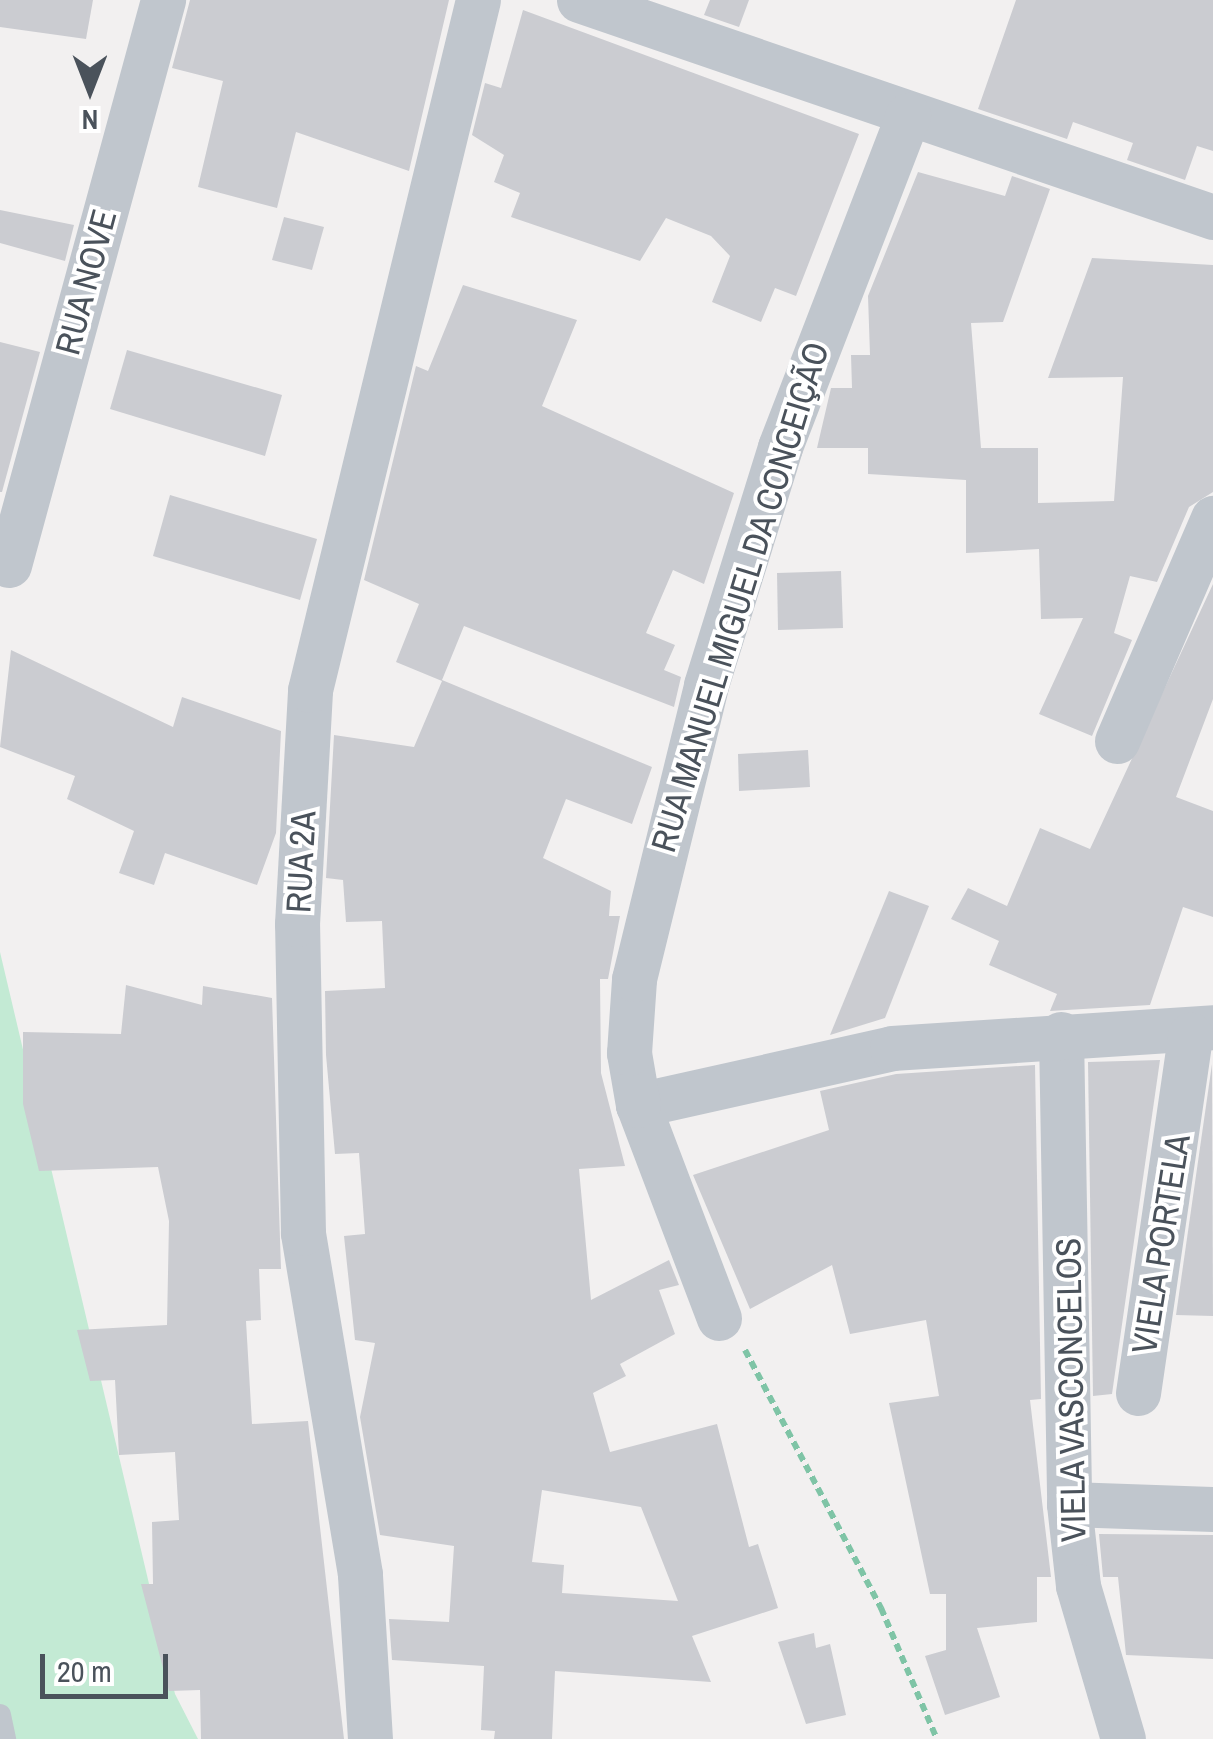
<!DOCTYPE html>
<meta charset="utf-8">
<style>
body{margin:0}
#map{position:relative;width:1213px;height:1739px;overflow:hidden;background:#f2f0f0;font-family:"Archivo Narrow",sans-serif}
div>[style]{position:absolute}
.green>*{inset:0;background:#c3ead4}
.building>*{inset:0;background:#cbccd1}
.path>*{height:6px;margin-top:-3px;transform-origin:0;background:repeating-linear-gradient(90deg,#7fc4a6 0 8px,transparent 0 13px)}
.service>*{height:22px;margin:-11px;padding:0 11px;transform-origin:11px;border-radius:11px;background:#c0c6cd}
.minor>*{height:45px;margin:-22.5px;padding:0 22.5px;transform-origin:22.5px;border-radius:22.5px;background:#c0c6cd}
span{translate:-50% -50%;white-space:nowrap;text-align:center;line-height:1.15;-webkit-text-stroke:8px #fff;paint-order:stroke}
.street-label{font-size:35px;color:#4a525b}
.north{position:absolute;left:40px;top:40px;width:100px;height:100px;-webkit-text-stroke:8px #fff;paint-order:stroke;rotate:180deg;font-size:28px;font-weight:700;line-height:40px;text-align:center;color:#4a525b}
.north::after{content:'';display:block;margin:auto;width:35px;height:45px;background:#4a525b;clip-path:polygon(50% 0,100% 100%,50% 72%,0 100%)}
.scale{position:absolute;left:40px;top:1654px;width:128px;height:45px;box-sizing:border-box;border:5px solid #4a525b;border-top:0;padding-left:12px;font-size:30px;line-height:35px;white-space:nowrap;color:#4a525b;-webkit-text-stroke:8px #fff;paint-order:stroke}
</style>
<div id="map">
<div class="green">
<div style="clip-path:polygon(0 952px,175px 1694px,198px 1739px,0 1739px)"></div>
</div>
<div class="building">
<div style="clip-path:polygon(0 0,93px 0,86px 39px,0 27px)"></div>
<div style="clip-path:polygon(190px 0,449px 0,409px 171px,296px 132px,277px 208px,198px 187px,223px 81px,172px 68px)"></div>
<div style="clip-path:polygon(710px 0,749px 0,739px 27px,704px 15px)"></div>
<div style="clip-path:polygon(1016px 0,1213px 0,1213px 151px,1197px 146px,1185px 180px,1127px 160px,1133px 143px,1073px 122px,1067px 139px,978px 109px)"></div>
<div style="clip-path:polygon(523px 10px,859px 134px,796px 296px,775px 288px,761px 322px,712px 302px,730px 256px,711px 236px,666px 218px,640px 261px,511px 217px,520px 193px,494px 182px,504px 155px,472px 135px,485px 83px,501px 88px)"></div>
<div style="clip-path:polygon(918px 172px,1005px 196px,1012px 176px,1050px 189px,1003px 322px,971px 323px,981px 448px,1038px 448px,1038px 503px,1114px 501px,1123px 377px,1048px 378px,1092px 258px,1213px 265px,1213px 492px,1189px 507px,1157px 582px,1130px 576px,1114px 633px,1132px 640px,1092px 736px,1039px 714px,1083px 618px,1041px 619px,1039px 549px,966px 553px,966px 480px,868px 474px,868px 448px,817px 448px,831px 388px,852px 388px,851px 355px,870px 355px,868px 296px)"></div>
<div style="clip-path:polygon(0 210px,74px 225px,65px 261px,0 243px)"></div>
<div style="clip-path:polygon(284px 217px,324px 227px,312px 270px,272px 260px)"></div>
<div style="clip-path:polygon(evenodd,463px 285px,577px 320px,542px 406px,734px 493px,704px 584px,673px 570px,646px 633px,675px 645px,664px 670px,681px 677px,674px 707px,464px 626px,442px 680px,652px 767px,632px 824px,566px 799px,543px 858px,611px 891px,609px 916px,620px 916px,608px 979px,600px 979px,601px 1073px,625px 1166px,579px 1169px,591px 1300px,669px 1260px,679px 1285px,659px 1290px,675px 1334px,620px 1364px,626px 1376px,593px 1393px,610px 1452px,717px 1424px,749px 1547px,758px 1544px,778px 1608px,692px 1636px,711px 1682px,555px 1671px,552px 1739px,494px 1739px,495px 1731px,481px 1730px,484px 1666px,392px 1660px,389px 1619px,449px 1622px,454px 1546px,380px 1535px,360px 1417px,375px 1343px,355px 1340px,344px 1236px,365px 1234px,359px 1153px,335px 1154px,326px 1055px,325px 991px,385px 988px,382px 921px,346px 922px,343px 880px,326px 878px,334px 735px,414px 747px,442px 681px,396px 662px,419px 604px,364px 580px,416px 366px,428px 371px,463px 285px,542px 1490px,641px 1507px,678px 1601px,562px 1593px,564px 1565px,532px 1562px,542px 1490px)"></div>
<div style="clip-path:polygon(0 342px,40px 352px,2px 492px,0 492px)"></div>
<div style="clip-path:polygon(127px 350px,282px 395px,265px 456px,110px 409px)"></div>
<div style="clip-path:polygon(170px 495px,317px 539px,300px 600px,153px 556px)"></div>
<div style="clip-path:polygon(841px 571px,843px 628px,778px 630px,777px 573px)"></div>
<div style="clip-path:polygon(1213px 584px,1213px 699px,1176px 797px,1213px 811px,1213px 917px,1183px 907px,1150px 1005px,1050px 1011px,1057px 994px,989px 965px,999px 941px,951px 919px,968px 888px,1007px 906px,1040px 828px,1090px 849px)"></div>
<div style="clip-path:polygon(11px 650px,173px 727px,182px 697px,281px 731px,276px 833px,257px 885px,165px 853px,154px 885px,119px 873px,134px 831px,67px 799px,75px 776px,0 747px)"></div>
<div style="clip-path:polygon(808px 750px,810px 787px,739px 791px,738px 754px)"></div>
<div style="clip-path:polygon(889px 891px,929px 906px,885px 1018px,830px 1035px)"></div>
<div style="clip-path:polygon(126px 985px,202px 1005px,203px 986px,272px 998px,281px 1269px,259px 1269px,261px 1320px,246px 1321px,252px 1424px,308px 1421px,344px 1739px,201px 1739px,200px 1690px,169px 1691px,141px 1584px,153px 1584px,152px 1522px,179px 1520px,175px 1452px,119px 1455px,115px 1380px,90px 1381px,77px 1330px,167px 1325px,169px 1221px,158px 1167px,39px 1171px,23px 1104px,23px 1032px,121px 1034px)"></div>
<div style="clip-path:polygon(1160px 1060px,1112px 1394px,1093px 1396px,1088px 1062px)"></div>
<div style="clip-path:polygon(1212px 1064px,1213px 1316px,1176px 1315px)"></div>
<div style="clip-path:polygon(1035px 1065px,1041px 1399px,1030px 1400px,1051px 1577px,1037px 1577px,1037px 1622px,977px 1628px,1000px 1697px,945px 1715px,925px 1656px,946px 1650px,946px 1594px,930px 1594px,889px 1403px,939px 1396px,926px 1320px,850px 1334px,832px 1265px,750px 1309px,693px 1175px,829px 1130px,820px 1091px,896px 1074px)"></div>
<div style="clip-path:polygon(1099px 1534px,1213px 1535px,1213px 1659px,1126px 1655px,1118px 1577px,1103px 1577px)"></div>
<div style="clip-path:polygon(814px 1633px,816px 1648px,830px 1644px,846px 1715px,806px 1724px,778px 1642px)"></div>
</div>
<div class="path">
<div style="left:745px;top:1350px;width:292px;rotate:62.2deg"></div>
<div style="left:881px;top:1608px;width:142px;rotate:66.9deg"></div>
</div>
<div class="service">
<div style="left:0;top:1715px;width:25px;rotate:78deg"></div>
</div>
<div class="minor">
<div style="left:579px;top:0;width:670px;rotate:18.89deg"></div>
<div style="left:9px;top:565px;width:586px;rotate:-74.75deg"></div>
<div style="left:1117px;top:741px;width:243px;rotate:-66.7deg"></div>
<div style="left:1061px;top:1034px;width:470px;rotate:89deg"></div>
<div style="left:1069px;top:1504px;width:82px;rotate:83.7deg"></div>
<div style="left:1078px;top:1586px;width:159px;rotate:73.6deg"></div>
<div style="left:638px;top:1105px;width:260px;rotate:-12.6deg"></div>
<div style="left:892px;top:1048px;width:322px;rotate:-3.7deg"></div>
<div style="left:719px;top:1318px;width:228px;rotate:-110.8deg"></div>
<div style="left:638px;top:1105px;width:53px;rotate:-99.8deg"></div>
<div style="left:629px;top:1053px;width:74px;rotate:-86.1deg"></div>
<div style="left:634px;top:979px;width:303px;rotate:-76.2deg"></div>
<div style="left:706px;top:685px;width:249px;rotate:-72.7deg"></div>
<div style="left:780px;top:447px;width:356px;rotate:-68.9deg"></div>
<div style="left:1138px;top:1393px;width:362px;rotate:-81.7deg"></div>
<div style="left:1069px;top:1504px;width:144px;rotate:2deg"></div>
<div style="left:370px;top:1739px;width:165px;rotate:-93.5deg"></div>
<div style="left:360px;top:1574px;width:346px;rotate:-99.5deg"></div>
<div style="left:303px;top:1233px;width:309px;rotate:-91.1deg"></div>
<div style="left:297px;top:924px;width:234px;rotate:-86.8deg"></div>
<div style="left:310px;top:690px;width:710px;rotate:-76.32deg"></div>
</div>
<div class="street-label">
<span style="left:86px;top:282px;rotate:-75deg">RUA NOVE</span>
<span style="left:740px;top:597px;rotate:-73deg">RUA MANUEL MIGUEL DA CONCEIÇÃO</span>
<span style="left:301px;top:862px;rotate:-87deg">RUA 2A</span>
<span style="left:1161px;top:1244px;rotate:-81deg">VIELA PORTELA</span>
<span style="left:1071px;top:1390px;rotate:-91deg">VIELA VASCONCELOS</span>
</div>
<div class="north">N</div>
<div class="scale">20 m</div>
</div>
